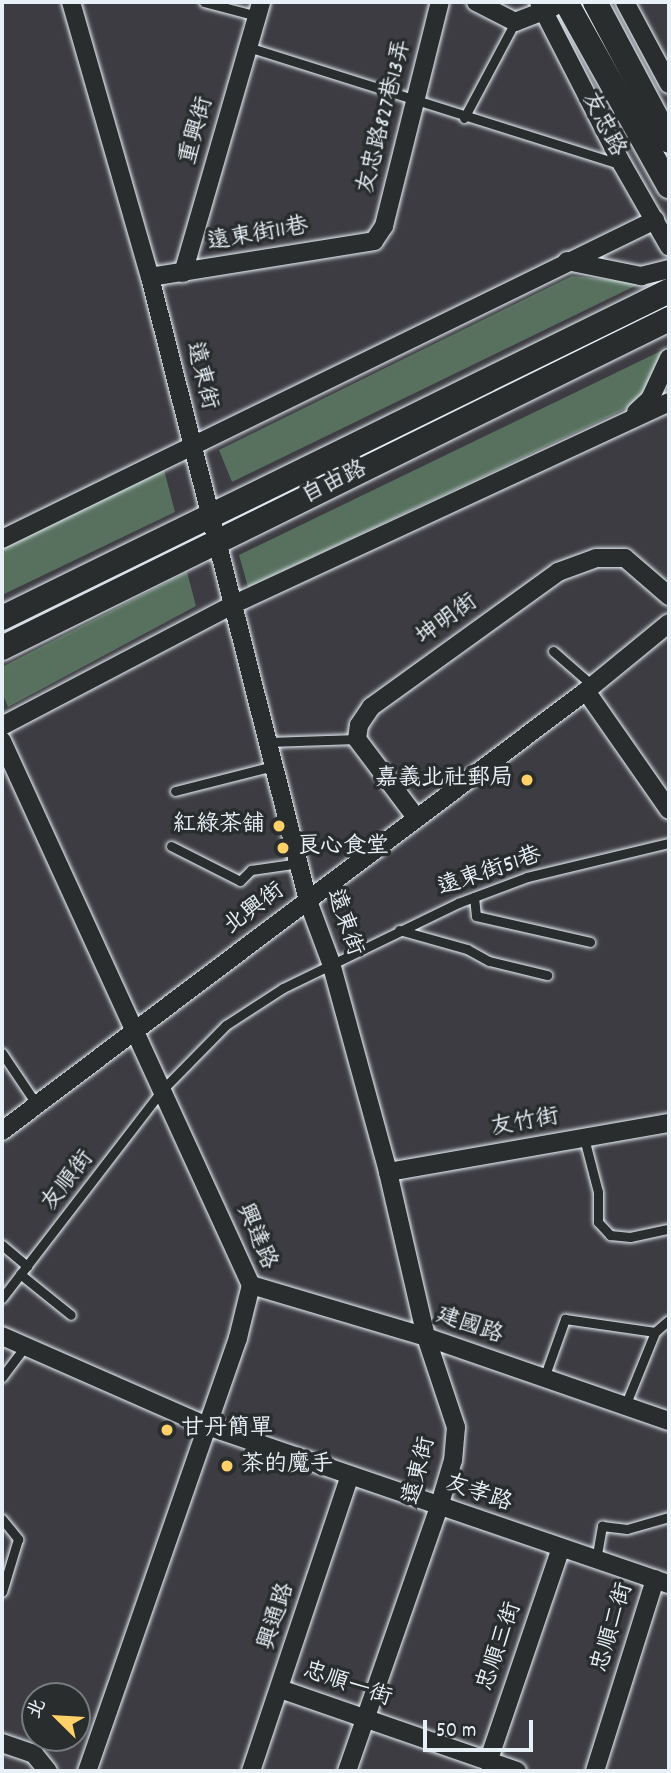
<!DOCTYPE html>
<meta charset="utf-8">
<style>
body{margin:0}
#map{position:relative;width:671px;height:1773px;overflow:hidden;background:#3d3c42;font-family:Dekko,"LXGW WenKai TC",sans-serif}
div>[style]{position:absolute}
.green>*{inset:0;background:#58715f}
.roads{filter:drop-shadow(0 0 2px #e8f1f8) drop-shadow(0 0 2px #e8f1f8)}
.lane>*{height:9px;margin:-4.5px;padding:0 4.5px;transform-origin:4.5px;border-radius:4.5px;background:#2a2d2e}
.street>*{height:18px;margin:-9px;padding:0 9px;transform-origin:9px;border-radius:9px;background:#2a2d2e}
.secondary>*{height:24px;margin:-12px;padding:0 12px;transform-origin:12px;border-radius:12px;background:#2a2d2e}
.dots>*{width:19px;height:19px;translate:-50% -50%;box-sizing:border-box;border:4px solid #2a2d2e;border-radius:50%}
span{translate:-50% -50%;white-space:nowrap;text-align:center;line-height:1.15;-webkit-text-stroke:7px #2a2d2e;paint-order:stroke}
.street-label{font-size:23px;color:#e8f1f8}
.poi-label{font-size:23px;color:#e8f1f8}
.right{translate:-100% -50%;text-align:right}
.left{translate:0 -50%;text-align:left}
.frame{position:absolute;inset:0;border:4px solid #e8f1f8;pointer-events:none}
.north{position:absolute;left:21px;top:1682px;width:70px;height:70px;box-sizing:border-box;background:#2a2d2e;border:2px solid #767b7f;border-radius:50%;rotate:294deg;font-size:19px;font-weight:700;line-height:28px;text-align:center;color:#e8f1f8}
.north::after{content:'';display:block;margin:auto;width:24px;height:32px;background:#ffd166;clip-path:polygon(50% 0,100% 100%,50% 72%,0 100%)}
.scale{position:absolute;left:423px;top:1720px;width:110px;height:32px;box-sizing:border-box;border:4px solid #e8f1f8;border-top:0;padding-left:9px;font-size:21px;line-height:24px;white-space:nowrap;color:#e8f1f8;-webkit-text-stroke:5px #2a2d2e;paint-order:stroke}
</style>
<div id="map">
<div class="green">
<div style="clip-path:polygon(572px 276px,641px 283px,232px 482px,219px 450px)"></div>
<div style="clip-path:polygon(665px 349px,638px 403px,248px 587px,239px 555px)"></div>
<div style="clip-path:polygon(164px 470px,175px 512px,2px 595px,2px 549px)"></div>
<div style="clip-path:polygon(187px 572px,196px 606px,8px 707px,2px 692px,2px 667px)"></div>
</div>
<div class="roads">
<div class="lane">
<div style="left:204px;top:2px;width:55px;rotate:14.8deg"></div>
<div style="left:248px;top:47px;width:390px;rotate:17.5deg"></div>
<div style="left:464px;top:118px;width:109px;rotate:-62deg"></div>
<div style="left:553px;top:651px;width:53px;rotate:41.2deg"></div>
<div style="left:268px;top:742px;width:89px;rotate:-1.9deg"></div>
<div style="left:175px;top:791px;width:101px;rotate:-14.3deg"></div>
<div style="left:171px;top:846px;width:77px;rotate:26.9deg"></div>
<div style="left:240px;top:881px;width:16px;rotate:-45deg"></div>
<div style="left:251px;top:870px;width:49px;rotate:-8.3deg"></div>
<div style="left:474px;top:897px;width:19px;rotate:84deg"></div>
<div style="left:476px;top:916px;width:117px;rotate:12.8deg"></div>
<div style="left:399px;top:930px;width:71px;rotate:15.6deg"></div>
<div style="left:467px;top:949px;width:25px;rotate:29deg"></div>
<div style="left:489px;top:961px;width:60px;rotate:13.6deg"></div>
<div style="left:2px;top:1053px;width:63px;rotate:56.1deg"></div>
<div style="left:584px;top:1138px;width:56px;rotate:75.5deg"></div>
<div style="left:598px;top:1192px;width:30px;rotate:90deg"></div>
<div style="left:598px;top:1222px;width:18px;rotate:47deg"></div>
<div style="left:610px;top:1235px;width:20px;rotate:6deg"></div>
<div style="left:630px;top:1237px;width:40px;rotate:-12deg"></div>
<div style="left:2px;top:1245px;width:33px;rotate:40deg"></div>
<div style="left:20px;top:1274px;width:65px;rotate:38.8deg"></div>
<div style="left:2px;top:1298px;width:265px;rotate:-52.4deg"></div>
<div style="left:164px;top:1088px;width:88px;rotate:-45.5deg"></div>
<div style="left:226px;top:1025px;width:68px;rotate:-33deg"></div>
<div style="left:283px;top:988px;width:195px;rotate:-25.9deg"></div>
<div style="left:458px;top:903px;width:74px;rotate:-20.6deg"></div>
<div style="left:527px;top:877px;width:146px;rotate:-13.5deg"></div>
<div style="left:2px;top:1377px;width:39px;rotate:-53deg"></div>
<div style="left:544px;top:1378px;width:63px;rotate:-70.4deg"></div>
<div style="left:565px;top:1319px;width:91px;rotate:8.2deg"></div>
<div style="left:625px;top:1406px;width:80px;rotate:-67.9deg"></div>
<div style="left:655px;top:1332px;width:18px;rotate:-41deg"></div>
<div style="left:2px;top:1519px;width:26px;rotate:51deg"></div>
<div style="left:18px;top:1539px;width:55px;rotate:106.8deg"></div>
<div style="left:596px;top:1560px;width:35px;rotate:-80deg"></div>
<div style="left:602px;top:1526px;width:25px;rotate:7deg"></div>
<div style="left:627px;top:1529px;width:44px;rotate:-15.9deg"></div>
</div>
<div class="street">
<div style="left:71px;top:2px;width:286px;rotate:74deg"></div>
<div style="left:150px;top:277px;width:644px;rotate:75.79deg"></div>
<div style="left:308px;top:901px;width:66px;rotate:69.6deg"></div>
<div style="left:331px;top:963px;width:217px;rotate:74.7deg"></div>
<div style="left:388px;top:1172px;width:169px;rotate:77deg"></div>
<div style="left:426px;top:1337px;width:95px;rotate:71.6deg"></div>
<div style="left:456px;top:1427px;width:33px;rotate:95deg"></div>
<div style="left:453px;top:1460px;width:49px;rotate:106.6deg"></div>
<div style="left:439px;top:1507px;width:280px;rotate:109.2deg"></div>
<div style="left:476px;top:2px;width:44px;rotate:27.1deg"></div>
<div style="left:515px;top:22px;width:40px;rotate:-21deg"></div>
<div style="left:539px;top:2px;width:182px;rotate:62.9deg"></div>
<div style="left:622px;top:164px;width:95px;rotate:60.2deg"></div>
<div style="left:625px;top:2px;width:93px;rotate:61.8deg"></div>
<div style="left:567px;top:261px;width:76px;rotate:11.5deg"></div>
<div style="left:641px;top:276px;width:29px;rotate:-14deg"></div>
<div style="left:183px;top:273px;width:282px;rotate:-73.9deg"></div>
<div style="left:150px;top:277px;width:227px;rotate:-9.1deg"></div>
<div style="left:374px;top:241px;width:18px;rotate:-56deg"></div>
<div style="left:384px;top:226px;width:231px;rotate:-76deg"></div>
<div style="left:636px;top:412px;width:19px;rotate:-43deg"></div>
<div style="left:650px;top:399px;width:45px;rotate:-65.1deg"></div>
<div style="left:2px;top:539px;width:727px;rotate:-26.04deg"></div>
<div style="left:586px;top:691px;width:145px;rotate:55.1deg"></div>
<div style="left:2px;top:726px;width:260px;rotate:-27.7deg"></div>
<div style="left:232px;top:605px;width:482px;rotate:-24.9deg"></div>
<div style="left:2px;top:741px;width:598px;rotate:65.41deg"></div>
<div style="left:251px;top:1285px;width:55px;rotate:103.8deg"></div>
<div style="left:238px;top:1338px;width:459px;rotate:109.2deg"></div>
<div style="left:415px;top:816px;width:96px;rotate:-127deg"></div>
<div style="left:357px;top:739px;width:14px;rotate:-82deg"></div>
<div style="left:359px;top:725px;width:22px;rotate:-56deg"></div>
<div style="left:371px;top:707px;width:231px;rotate:-35.8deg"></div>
<div style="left:558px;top:572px;width:40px;rotate:-20.2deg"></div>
<div style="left:596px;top:558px;width:29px"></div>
<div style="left:625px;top:558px;width:58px;rotate:40.8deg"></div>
<div style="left:2px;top:1131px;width:731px;rotate:-37deg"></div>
<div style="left:586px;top:691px;width:107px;rotate:-39.3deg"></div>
<div style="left:388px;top:1172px;width:285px;rotate:-9.9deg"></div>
<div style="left:251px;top:1285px;width:183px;rotate:16.5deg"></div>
<div style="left:426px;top:1337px;width:257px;rotate:19.1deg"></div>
<div style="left:2px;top:1336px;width:224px;rotate:23.7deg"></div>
<div style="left:207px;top:1426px;width:488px;rotate:18.9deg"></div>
<div style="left:280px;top:1689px;width:251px;rotate:19.1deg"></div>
<div style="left:2px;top:1743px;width:34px;rotate:19deg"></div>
<div style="left:34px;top:1754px;width:22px;rotate:51deg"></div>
<div style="left:488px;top:1762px;width:226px;rotate:-71.2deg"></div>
<div style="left:251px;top:1771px;width:309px;rotate:-71.5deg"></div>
<div style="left:595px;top:1771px;width:201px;rotate:-72.6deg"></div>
</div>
<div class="secondary">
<div style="left:566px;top:2px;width:211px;rotate:60.8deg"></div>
<div style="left:595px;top:2px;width:157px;rotate:62deg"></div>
<div style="left:2px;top:618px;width:743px;rotate:-26.12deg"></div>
<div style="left:2px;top:648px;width:744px;rotate:-26.25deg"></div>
</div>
</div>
<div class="dots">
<div style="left:527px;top:780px;background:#ffd166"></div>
<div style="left:279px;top:826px;background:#ffd166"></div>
<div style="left:283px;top:848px;background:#ffd166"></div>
<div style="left:167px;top:1430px;background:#ffd166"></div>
<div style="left:227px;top:1466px;background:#ffd166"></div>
</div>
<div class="street-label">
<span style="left:386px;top:117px;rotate:-76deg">友忠路827巷13弄</span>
<span style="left:602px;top:125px;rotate:63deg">友忠路</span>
<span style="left:198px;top:131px;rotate:-74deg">重興街</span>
<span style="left:258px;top:236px;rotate:-10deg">遠東街11巷</span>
<span style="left:200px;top:376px;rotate:76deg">遠東街</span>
<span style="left:335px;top:484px;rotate:-26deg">自由路</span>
<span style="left:448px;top:621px;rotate:-36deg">坤明街</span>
<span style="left:490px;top:873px;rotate:-19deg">遠東街51巷</span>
<span style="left:255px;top:910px;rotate:-37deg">北興街</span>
<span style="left:343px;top:923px;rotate:71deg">遠東街</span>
<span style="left:525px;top:1124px;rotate:-10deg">友竹街</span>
<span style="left:69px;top:1182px;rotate:-52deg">友順街</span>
<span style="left:255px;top:1237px;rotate:67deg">興達路</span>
<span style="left:469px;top:1327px;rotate:19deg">建國路</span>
<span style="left:421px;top:1471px;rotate:-76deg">遠東街</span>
<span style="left:478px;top:1495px;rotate:19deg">友孝路</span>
<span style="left:278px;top:1617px;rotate:-72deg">興通路</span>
<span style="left:614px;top:1628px;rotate:-73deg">忠順二街</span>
<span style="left:501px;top:1647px;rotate:-71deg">忠順三街</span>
<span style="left:347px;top:1686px;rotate:19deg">忠順一街</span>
</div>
<div class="poi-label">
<span class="right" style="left:513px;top:780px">嘉義北社郵局</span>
<span class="right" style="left:265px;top:826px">紅綠茶舖</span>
<span class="left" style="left:297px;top:848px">良心食堂</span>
<span class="left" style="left:181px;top:1430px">甘丹簡單</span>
<span class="left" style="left:241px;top:1466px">茶的魔手</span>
</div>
<div class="frame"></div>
<div class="north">北</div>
<div class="scale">50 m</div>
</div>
